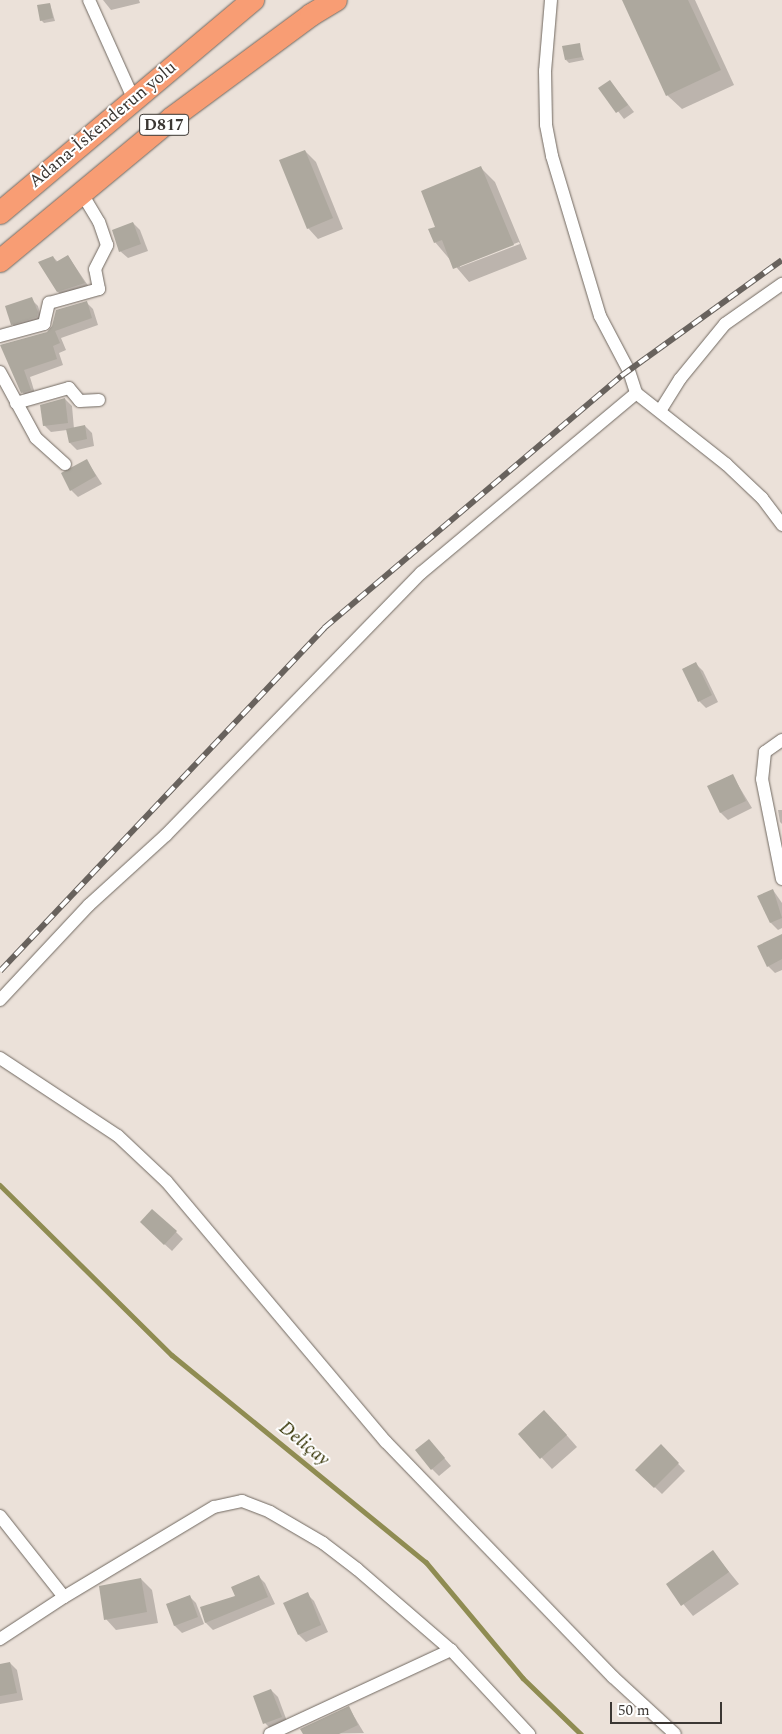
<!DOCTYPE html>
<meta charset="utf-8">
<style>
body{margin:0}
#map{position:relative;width:782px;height:1734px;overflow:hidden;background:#ebe1d9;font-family:Spectral,serif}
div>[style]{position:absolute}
.shadow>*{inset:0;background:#0003}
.stream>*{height:4.5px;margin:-2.25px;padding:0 2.25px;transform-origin:2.25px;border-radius:2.25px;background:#8f8c52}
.building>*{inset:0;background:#ada89e}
.roads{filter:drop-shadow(0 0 1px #706860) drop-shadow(0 0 1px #706860)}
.street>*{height:12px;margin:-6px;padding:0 6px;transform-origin:6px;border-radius:6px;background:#fff}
.highway>*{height:22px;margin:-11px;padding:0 11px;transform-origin:11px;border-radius:11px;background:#f89d74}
.rail>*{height:5.5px;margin-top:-2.75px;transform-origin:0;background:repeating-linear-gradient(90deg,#fff 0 11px,#68625d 0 22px);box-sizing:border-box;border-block:1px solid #68625d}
span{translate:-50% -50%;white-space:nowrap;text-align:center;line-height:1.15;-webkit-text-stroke:4px #fff;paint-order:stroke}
.shield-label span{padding:1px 4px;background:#fff;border:1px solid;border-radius:4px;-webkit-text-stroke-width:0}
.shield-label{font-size:16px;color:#3b3733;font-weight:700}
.street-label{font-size:18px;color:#3b3733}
.water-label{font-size:19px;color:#323000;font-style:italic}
.scale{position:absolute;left:610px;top:1702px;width:112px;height:22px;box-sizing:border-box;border:2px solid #3b3733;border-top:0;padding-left:6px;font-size:15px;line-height:18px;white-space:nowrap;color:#3b3733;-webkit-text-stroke:4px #fff;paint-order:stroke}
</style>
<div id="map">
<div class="shadow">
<div style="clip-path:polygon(103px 0,139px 0,140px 3px,111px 10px)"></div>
<div style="clip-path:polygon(624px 0,695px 0,734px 85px,682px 109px,667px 95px)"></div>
<div style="clip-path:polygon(50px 4px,55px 21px,44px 23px,41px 20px)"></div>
<div style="clip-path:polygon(579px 45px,584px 60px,569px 63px,566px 60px)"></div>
<div style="clip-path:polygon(610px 81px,634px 112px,624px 119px,600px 88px)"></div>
<div style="clip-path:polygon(305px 151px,316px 162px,343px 229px,318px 239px,308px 228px)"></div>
<div style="clip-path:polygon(evenodd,480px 167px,495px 182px,527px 259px,469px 282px,435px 242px,436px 227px,480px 167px,519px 242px,520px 244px,460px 267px,460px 265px,519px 242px)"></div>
<div style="clip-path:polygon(133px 223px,140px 230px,148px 251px,128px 258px,120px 251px)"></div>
<div style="clip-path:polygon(68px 256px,91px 290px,65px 298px,58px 292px,53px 257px,58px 262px)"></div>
<div style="clip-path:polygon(31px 299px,38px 306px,43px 324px,19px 331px,12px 324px)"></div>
<div style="clip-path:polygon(86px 302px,93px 309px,98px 325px,61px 338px,66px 350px,59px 353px,63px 365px,30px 377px,36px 397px,29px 399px,22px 392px,2px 345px,47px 333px)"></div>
<div style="clip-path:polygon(65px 399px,72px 406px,74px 429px,85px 426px,92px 433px,94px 446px,77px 450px,70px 443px,67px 430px,51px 432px,44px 425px)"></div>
<div style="clip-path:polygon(87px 461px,102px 484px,78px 497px,71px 490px)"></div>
<div style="clip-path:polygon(696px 664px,703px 671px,718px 702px,706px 708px,699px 701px)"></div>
<div style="clip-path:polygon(732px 775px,752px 808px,728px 820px,721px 813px,709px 786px)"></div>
<div style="clip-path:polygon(778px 810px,782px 810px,782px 824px,780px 822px)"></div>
<div style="clip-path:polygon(773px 890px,782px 903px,782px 928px,778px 930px,771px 923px,759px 896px)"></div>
<div style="clip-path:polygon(782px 938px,782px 970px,775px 973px,768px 966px)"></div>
<div style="clip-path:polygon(148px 1229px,176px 1232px,183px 1239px,172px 1251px)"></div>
<div style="clip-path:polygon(555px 1422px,577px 1447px,552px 1469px,520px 1434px)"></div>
<div style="clip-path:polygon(429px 1440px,451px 1466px,439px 1476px,432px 1469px)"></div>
<div style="clip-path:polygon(661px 1446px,685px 1471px,662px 1494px,637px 1470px)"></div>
<div style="clip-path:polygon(713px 1552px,739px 1584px,693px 1616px,667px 1584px)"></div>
<div style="clip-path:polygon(258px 1576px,265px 1583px,275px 1604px,213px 1630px,206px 1623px,202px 1608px,237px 1597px)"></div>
<div style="clip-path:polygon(141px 1579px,152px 1590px,158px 1623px,116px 1630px,106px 1619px)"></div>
<div style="clip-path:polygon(307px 1594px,314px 1601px,328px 1632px,306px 1642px,299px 1635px)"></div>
<div style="clip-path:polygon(189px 1596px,196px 1603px,204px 1624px,182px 1633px,175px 1626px,167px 1604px)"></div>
<div style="clip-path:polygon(10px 1663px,17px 1670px,23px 1700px,0 1704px,0 1665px)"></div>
<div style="clip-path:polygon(271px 1690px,278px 1697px,288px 1724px,272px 1730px,265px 1723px)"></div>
<div style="clip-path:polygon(349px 1708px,364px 1733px,304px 1734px)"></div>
</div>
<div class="stream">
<div style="left:0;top:1185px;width:242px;rotate:44.7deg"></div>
<div style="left:172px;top:1355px;width:328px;rotate:39.2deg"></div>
<div style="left:426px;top:1562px;width:151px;rotate:50.1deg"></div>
<div style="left:523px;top:1678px;width:81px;rotate:44deg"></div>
</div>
<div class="building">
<div style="clip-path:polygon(622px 0,688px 0,721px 70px,666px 96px)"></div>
<div style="clip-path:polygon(50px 3px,53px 18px,40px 21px,37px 5px)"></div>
<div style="clip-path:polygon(580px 43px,582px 57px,565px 60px,562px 46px)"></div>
<div style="clip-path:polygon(610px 80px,628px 105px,616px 113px,598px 88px)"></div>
<div style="clip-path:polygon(305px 150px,333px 218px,307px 229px,279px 160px)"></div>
<div style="clip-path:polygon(481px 166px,514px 245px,453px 269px,442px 240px,434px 243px,428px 229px,435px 227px,421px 191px)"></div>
<div style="clip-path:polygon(133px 222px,141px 244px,119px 252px,112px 230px)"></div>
<div style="clip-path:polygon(68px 255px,85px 283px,57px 292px,38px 262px,53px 256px,56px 262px)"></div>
<div style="clip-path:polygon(32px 297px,38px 312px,37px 317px,11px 325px,5px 306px)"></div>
<div style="clip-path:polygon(87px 301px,92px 318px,55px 331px,60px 343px,53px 346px,57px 359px,24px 370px,31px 390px,21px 393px,0 345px,47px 332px,52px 326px,56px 310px)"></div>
<div style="clip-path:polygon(65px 398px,68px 423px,43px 426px,40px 405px)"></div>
<div style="clip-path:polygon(85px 425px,87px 439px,69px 443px,66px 429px)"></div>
<div style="clip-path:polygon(87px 459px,96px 476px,70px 491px,61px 473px)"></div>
<div style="clip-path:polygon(696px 662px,712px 695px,698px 702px,682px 669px)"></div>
<div style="clip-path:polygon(733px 774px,746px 801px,720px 813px,707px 786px)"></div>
<div style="clip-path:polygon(773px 889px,782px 918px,770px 923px,757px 896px)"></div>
<div style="clip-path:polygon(782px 934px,782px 959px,767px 967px,757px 946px)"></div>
<div style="clip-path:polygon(152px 1209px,177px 1231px,164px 1245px,140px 1222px)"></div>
<div style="clip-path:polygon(544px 1410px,567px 1435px,540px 1459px,518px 1434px)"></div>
<div style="clip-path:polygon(429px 1439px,445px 1458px,431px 1470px,415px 1450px)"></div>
<div style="clip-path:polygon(661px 1444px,679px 1463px,654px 1488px,635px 1470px)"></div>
<div style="clip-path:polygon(713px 1550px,729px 1572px,681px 1606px,666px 1584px)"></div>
<div style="clip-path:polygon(259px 1575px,268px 1597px,205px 1623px,200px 1607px,235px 1596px,231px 1587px)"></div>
<div style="clip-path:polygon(141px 1578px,147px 1612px,104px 1620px,99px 1586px)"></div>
<div style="clip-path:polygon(308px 1592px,321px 1625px,298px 1635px,283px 1603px)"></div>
<div style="clip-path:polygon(190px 1595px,198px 1617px,174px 1626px,166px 1604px)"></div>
<div style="clip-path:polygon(10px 1662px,17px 1693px,0 1696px,0 1664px)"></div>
<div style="clip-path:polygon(271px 1689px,282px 1717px,263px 1724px,253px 1696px)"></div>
<div style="clip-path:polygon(349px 1706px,358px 1725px,339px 1734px,303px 1734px,300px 1729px)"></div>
</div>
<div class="roads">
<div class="street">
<div style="left:89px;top:0;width:107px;rotate:65.8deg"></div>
<div style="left:551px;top:0;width:71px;rotate:94.8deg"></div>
<div style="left:545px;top:71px;width:54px;rotate:88.9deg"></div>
<div style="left:546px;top:125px;width:32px;rotate:79deg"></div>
<div style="left:552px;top:156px;width:167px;rotate:73.3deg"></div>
<div style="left:600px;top:316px;width:62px;rotate:62.2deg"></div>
<div style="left:629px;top:371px;width:23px;rotate:72deg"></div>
<div style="left:636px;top:393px;width:115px;rotate:38.3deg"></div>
<div style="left:726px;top:464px;width:50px;rotate:43.4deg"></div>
<div style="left:762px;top:498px;width:34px;rotate:53deg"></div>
<div style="left:0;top:336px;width:46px;rotate:-15.3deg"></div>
<div style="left:44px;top:324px;width:22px;rotate:-77deg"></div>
<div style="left:49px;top:303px;width:52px;rotate:-15.6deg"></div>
<div style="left:99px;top:289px;width:20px;rotate:-101deg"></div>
<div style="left:95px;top:269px;width:27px;rotate:-63deg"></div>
<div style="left:107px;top:245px;width:24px;rotate:-109deg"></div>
<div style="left:99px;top:222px;width:33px;rotate:-121deg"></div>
<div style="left:0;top:372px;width:75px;rotate:61.4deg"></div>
<div style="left:36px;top:438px;width:39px;rotate:42deg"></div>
<div style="left:16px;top:403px;width:55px;rotate:-15.8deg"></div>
<div style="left:69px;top:388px;width:17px;rotate:50deg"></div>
<div style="left:80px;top:401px;width:19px;rotate:-3deg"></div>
<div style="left:660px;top:411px;width:38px;rotate:-58deg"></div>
<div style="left:680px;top:379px;width:71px;rotate:-50.7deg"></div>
<div style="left:725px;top:324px;width:70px;rotate:-35.1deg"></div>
<div style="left:782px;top:740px;width:21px;rotate:145deg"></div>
<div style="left:765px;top:752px;width:27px;rotate:96deg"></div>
<div style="left:762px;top:779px;width:102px;rotate:78.7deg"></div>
<div style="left:0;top:1000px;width:130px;rotate:-46.9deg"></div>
<div style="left:89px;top:905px;width:104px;rotate:-42.3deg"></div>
<div style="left:166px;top:835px;width:366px;rotate:-45.8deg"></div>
<div style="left:421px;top:573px;width:280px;rotate:-39.9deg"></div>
<div style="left:0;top:1058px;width:141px;rotate:33.5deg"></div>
<div style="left:118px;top:1136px;width:66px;rotate:43.2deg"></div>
<div style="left:166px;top:1181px;width:341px;rotate:49.9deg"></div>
<div style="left:386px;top:1442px;width:327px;rotate:46deg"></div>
<div style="left:613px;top:1677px;width:84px;rotate:42.6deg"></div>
<div style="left:0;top:1516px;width:103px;rotate:51.7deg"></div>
<div style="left:64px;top:1597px;width:77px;rotate:146.7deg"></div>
<div style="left:64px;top:1597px;width:175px;rotate:-31deg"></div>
<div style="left:214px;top:1507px;width:29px;rotate:-12deg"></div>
<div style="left:242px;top:1501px;width:30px;rotate:21deg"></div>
<div style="left:270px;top:1512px;width:61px;rotate:30.3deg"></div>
<div style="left:323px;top:1543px;width:43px;rotate:37.4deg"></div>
<div style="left:357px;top:1569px;width:124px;rotate:40.8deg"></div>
<div style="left:451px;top:1650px;width:115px;rotate:47.1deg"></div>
<div style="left:270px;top:1734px;width:200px;rotate:-24.9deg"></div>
</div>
<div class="highway">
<div style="left:0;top:213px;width:331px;rotate:-40.1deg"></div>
<div style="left:0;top:261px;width:224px;rotate:-39.7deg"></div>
<div style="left:172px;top:118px;width:173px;rotate:-36.5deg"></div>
<div style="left:311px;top:15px;width:29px;rotate:-31deg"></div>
</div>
</div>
<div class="rail">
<div style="left:0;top:971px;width:472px;rotate:-46.6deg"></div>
<div style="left:324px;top:628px;width:390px;rotate:-40.3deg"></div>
<div style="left:621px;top:376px;width:198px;rotate:-35.8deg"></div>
</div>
<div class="shield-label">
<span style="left:164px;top:125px">D817</span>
</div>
<div class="street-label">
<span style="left:103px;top:125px;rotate:-40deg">Adana-İskenderun yolu</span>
</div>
<div class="water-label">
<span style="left:304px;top:1444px;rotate:39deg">Deliçay</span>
</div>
<div class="scale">50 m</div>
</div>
